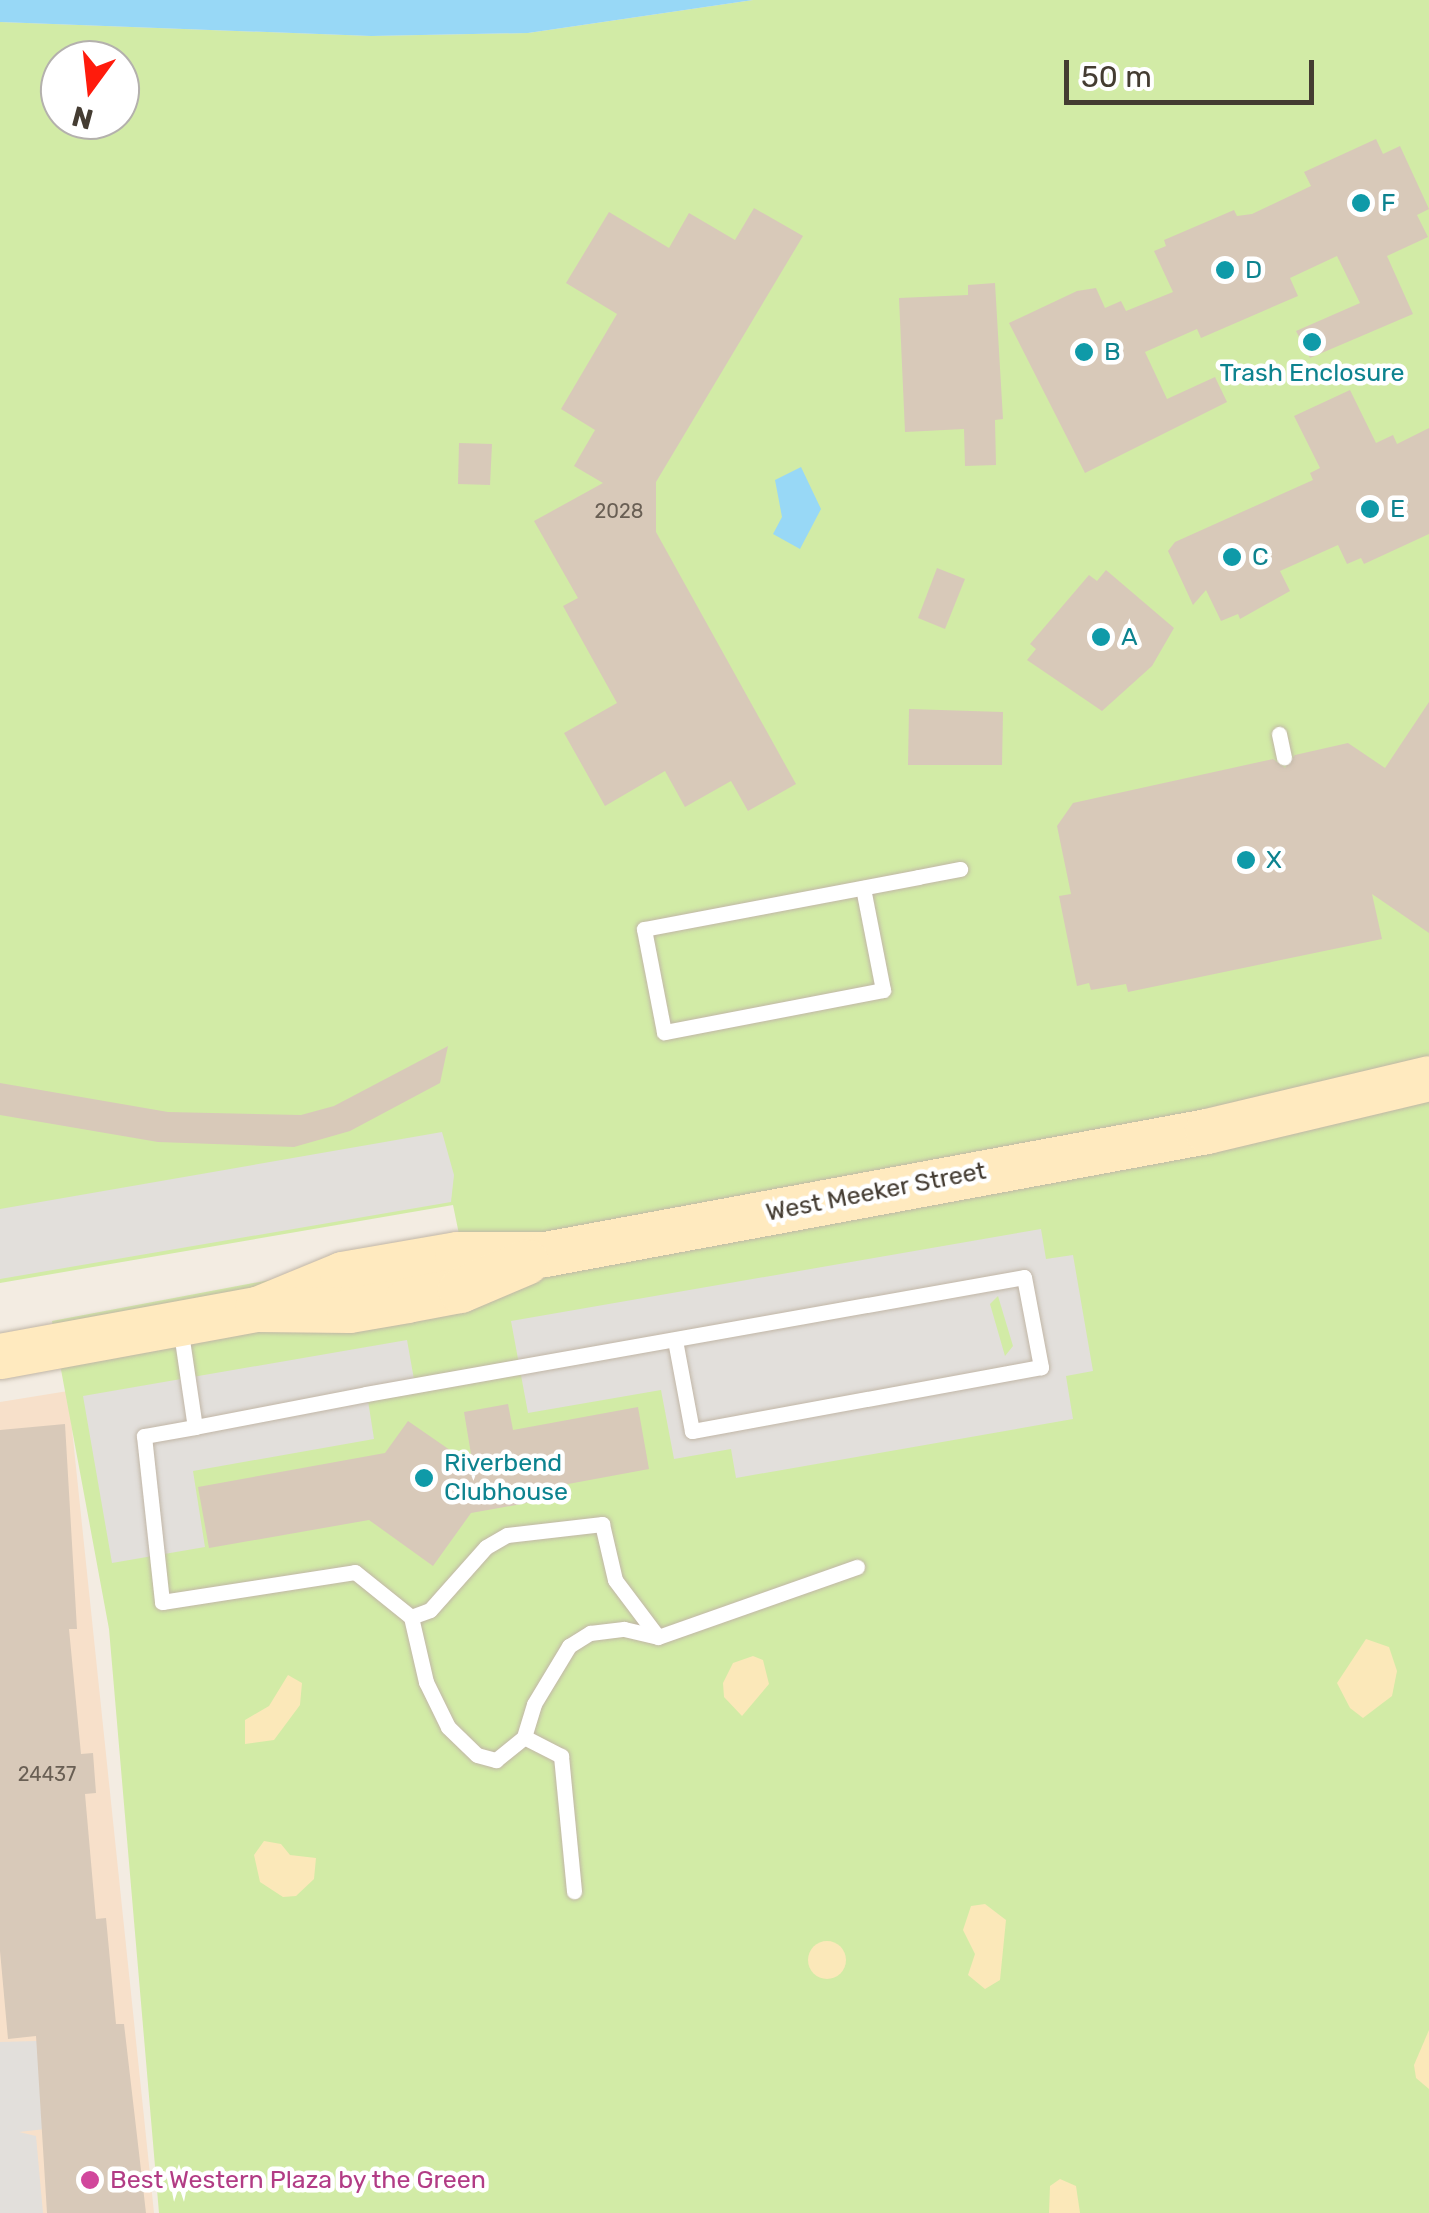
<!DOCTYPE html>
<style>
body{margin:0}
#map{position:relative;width:1429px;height:2213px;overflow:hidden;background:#f3ece2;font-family:Rubik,sans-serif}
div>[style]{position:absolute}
.commercial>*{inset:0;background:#f7e0ca}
.green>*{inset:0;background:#d2eba6}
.sand>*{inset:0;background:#fbe8b9}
.round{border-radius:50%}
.parking>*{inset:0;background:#e2dfdb}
.water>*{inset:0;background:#98d8f6}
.building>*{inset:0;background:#d8c9b9}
.roads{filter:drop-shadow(0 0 2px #c1b6a7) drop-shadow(0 0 2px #c1b6a7)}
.service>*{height:15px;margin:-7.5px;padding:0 7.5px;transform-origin:7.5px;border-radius:7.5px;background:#fff}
.secondary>*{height:45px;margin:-22.5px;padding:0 22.5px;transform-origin:22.5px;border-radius:22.5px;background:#ffeabf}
.dots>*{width:28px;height:28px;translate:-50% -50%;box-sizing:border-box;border:5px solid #fff;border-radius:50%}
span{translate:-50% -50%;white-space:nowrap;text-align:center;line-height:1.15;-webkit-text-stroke:9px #fff;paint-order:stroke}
.number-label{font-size:20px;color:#695f54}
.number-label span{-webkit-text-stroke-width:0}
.culture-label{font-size:25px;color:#0d838f}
.left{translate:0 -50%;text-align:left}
.street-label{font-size:25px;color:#443c32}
.hotel-label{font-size:25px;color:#b23c85}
.north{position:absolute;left:40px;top:40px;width:100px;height:100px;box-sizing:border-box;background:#fff;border:2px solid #b4b1ad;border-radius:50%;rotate:195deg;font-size:28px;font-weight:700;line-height:40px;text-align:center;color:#443c32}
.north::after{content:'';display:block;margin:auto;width:35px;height:45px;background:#ff1b0c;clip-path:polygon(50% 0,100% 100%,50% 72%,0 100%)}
.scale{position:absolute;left:1064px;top:60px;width:250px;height:45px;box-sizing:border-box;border:5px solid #443c32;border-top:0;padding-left:12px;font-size:30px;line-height:35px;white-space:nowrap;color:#443c32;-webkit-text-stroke:8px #fff;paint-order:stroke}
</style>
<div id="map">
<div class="commercial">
<div style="clip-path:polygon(68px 1391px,154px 2213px,0 2213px,0 1402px)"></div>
</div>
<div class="green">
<div style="clip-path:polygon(evenodd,753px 0,1429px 0,1429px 2213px,159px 2213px,109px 1629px,52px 1321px,461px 1244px,453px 1205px,0 1283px,0 22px,371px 36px,528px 33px,753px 0,60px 60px,120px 60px,120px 120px,60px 120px,60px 60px)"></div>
</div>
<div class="sand">
<div style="clip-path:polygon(1366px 1639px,1389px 1647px,1397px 1671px,1392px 1696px,1363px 1718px,1350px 1708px,1337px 1683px)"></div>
<div style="clip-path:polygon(753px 1656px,763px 1660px,769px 1684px,742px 1716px,724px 1697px,723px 1683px,733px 1663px)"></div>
<div style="clip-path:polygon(288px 1675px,302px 1683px,300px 1705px,274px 1740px,245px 1744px,245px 1720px,269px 1706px)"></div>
<div style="clip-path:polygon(264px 1841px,281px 1844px,290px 1855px,316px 1858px,314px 1879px,296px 1896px,283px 1897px,260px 1882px,254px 1855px)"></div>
<div style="clip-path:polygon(985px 1904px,1006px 1920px,1000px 1980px,985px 1989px,968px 1975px,975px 1954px,963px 1930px,971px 1906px)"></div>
<div class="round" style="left:808px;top:1941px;width:38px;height:38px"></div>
<div style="clip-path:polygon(1429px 2030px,1429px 2089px,1416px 2078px,1414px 2065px)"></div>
<div style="clip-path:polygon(1060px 2179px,1076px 2186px,1080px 2213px,1049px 2213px,1050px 2186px)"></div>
</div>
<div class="parking">
<div style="clip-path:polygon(442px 1132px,454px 1175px,451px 1202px,0 1279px,0 1209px)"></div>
<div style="clip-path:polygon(evenodd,1041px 1229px,1046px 1259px,1073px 1255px,1093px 1371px,1066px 1376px,1073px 1419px,736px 1478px,731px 1449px,674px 1459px,661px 1390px,528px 1413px,511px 1321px,1041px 1229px,998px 1296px,1013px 1346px,1005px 1356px,990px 1304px,998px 1296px)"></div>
<div style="clip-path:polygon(407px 1340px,415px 1385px,367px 1394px,374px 1439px,193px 1471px,205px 1547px,112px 1563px,83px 1396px)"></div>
<div style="clip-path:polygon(37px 2041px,45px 2129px,19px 2132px,36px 2136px,43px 2213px,0 2213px,0 2042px)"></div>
</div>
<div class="water">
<div style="clip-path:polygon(0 0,753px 0,528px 33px,371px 36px,0 22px)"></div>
<div style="clip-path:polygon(801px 467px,821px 509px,800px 549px,773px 534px,782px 517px,775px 480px)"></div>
</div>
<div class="building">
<div style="clip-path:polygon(1376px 139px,1383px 154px,1400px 146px,1429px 209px,1417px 215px,1428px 237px,1387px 256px,1413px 314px,1310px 358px,1296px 331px,1360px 303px,1337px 256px,1290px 278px,1298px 296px,1201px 338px,1197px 329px,1145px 352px,1167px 399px,1215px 377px,1227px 402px,1085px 473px,1009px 323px,1077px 291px,1096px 288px,1105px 308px,1121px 301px,1126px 311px,1173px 292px,1154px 251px,1166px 246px,1164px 240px,1234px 210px,1237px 216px,1252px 214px,1311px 186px,1304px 172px)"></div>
<div style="clip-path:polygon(754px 208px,803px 236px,656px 482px,656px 532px,796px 784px,748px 811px,731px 781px,685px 807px,665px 771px,605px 806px,564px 733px,617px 703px,563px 606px,578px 598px,534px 521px,603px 483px,574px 466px,595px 430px,561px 409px,617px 314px,566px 283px,609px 212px,669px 248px,689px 213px,735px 240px)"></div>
<div style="clip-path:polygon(995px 283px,1003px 419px,995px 420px,996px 465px,965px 466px,964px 429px,905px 432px,899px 298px,968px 295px,968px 285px)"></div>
<div style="clip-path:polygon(1350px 390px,1376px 443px,1393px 435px,1397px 444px,1429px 428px,1429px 534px,1364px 564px,1361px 558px,1347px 564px,1338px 545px,1280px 571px,1290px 591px,1240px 619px,1238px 614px,1221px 621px,1206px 590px,1193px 605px,1168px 551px,1175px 542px,1313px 480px,1310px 473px,1320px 468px,1294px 416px)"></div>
<div style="clip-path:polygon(459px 443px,492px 444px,490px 485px,458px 484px)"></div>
<div style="clip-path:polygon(937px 568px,965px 579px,945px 629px,918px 618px)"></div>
<div style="clip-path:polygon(1106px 570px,1174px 628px,1152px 666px,1102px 711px,1027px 660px,1036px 649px,1030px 644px,1089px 575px,1097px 581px)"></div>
<div style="clip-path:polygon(1429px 702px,1429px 933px,1372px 894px,1382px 939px,1128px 992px,1126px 984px,1091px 990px,1089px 983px,1077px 986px,1059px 896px,1071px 894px,1057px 826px,1073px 803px,1273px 759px,1285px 768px,1295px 755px,1348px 743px,1385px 768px)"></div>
<div style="clip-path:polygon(909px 709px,1003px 712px,1002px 765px,908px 765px)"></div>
<div style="clip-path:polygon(448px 1046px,440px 1083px,350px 1131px,294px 1147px,158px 1142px,0 1115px,0 1083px,168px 1112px,301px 1115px,334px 1106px)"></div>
<div style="clip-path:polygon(508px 1404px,513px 1430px,638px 1407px,649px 1469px,525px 1492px,527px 1503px,471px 1513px,433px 1566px,369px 1520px,209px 1548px,198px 1487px,385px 1453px,408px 1421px,473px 1466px,464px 1412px)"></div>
<div style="clip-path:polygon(65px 1424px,77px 1629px,69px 1629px,81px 1754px,93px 1753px,96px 1793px,85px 1794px,96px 1919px,106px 1918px,116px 2024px,124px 2024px,146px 2213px,47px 2213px,36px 2036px,8px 2039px,0 1951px,0 1430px)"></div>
</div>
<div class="roads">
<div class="service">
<div style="left:1279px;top:734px;width:24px;rotate:78deg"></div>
<div style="left:863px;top:888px;width:104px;rotate:78.9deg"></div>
<div style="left:883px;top:990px;width:223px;rotate:169.1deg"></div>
<div style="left:664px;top:1032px;width:105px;rotate:-101deg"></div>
<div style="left:644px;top:929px;width:279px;rotate:-10.7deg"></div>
<div style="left:918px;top:877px;width:43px;rotate:-10.8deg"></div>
<div style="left:180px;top:1326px;width:102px;rotate:81.6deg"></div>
<div style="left:195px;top:1427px;width:174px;rotate:-10.9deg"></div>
<div style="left:366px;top:1394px;width:668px;rotate:-10.08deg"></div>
<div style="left:1024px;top:1277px;width:92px;rotate:79.3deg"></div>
<div style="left:1041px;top:1367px;width:355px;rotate:169.6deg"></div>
<div style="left:692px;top:1431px;width:93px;rotate:-100.6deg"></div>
<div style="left:195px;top:1427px;width:52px;rotate:170deg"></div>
<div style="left:144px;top:1436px;width:167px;rotate:83.8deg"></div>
<div style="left:162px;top:1602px;width:195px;rotate:-8.8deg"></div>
<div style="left:355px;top:1572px;width:72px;rotate:38.8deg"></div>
<div style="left:411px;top:1617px;width:20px;rotate:-20deg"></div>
<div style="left:430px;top:1610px;width:84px;rotate:-48.4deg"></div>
<div style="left:486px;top:1547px;width:24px;rotate:-30deg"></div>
<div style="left:507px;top:1535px;width:96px;rotate:-6.6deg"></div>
<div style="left:602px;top:1524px;width:57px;rotate:76.9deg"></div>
<div style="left:615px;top:1580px;width:71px;rotate:53deg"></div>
<div style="left:411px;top:1617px;width:67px;rotate:77deg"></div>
<div style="left:426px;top:1682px;width:50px;rotate:63.9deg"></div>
<div style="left:448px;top:1727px;width:40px;rotate:44deg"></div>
<div style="left:477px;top:1755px;width:20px;rotate:15deg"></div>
<div style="left:496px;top:1760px;width:36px;rotate:-39deg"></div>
<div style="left:524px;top:1737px;width:34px;rotate:-73deg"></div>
<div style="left:534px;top:1704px;width:68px;rotate:-58.9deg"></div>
<div style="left:569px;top:1646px;width:25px;rotate:-32deg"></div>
<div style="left:590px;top:1633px;width:34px;rotate:-7deg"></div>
<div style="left:624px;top:1629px;width:35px;rotate:13deg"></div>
<div style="left:658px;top:1637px;width:211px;rotate:-19.4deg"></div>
<div style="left:524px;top:1737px;width:42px;rotate:27.2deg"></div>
<div style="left:561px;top:1756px;width:136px;rotate:84.5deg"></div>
</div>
<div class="secondary">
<div style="left:257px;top:1309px;width:92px;rotate:-22.4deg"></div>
<div style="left:342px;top:1274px;width:117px;rotate:-9.9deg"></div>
<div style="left:457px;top:1254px;width:88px"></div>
<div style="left:545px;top:1254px;width:673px;rotate:-10.53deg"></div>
<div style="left:1207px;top:1131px;width:228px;rotate:-13.4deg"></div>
<div style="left:0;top:1356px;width:261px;rotate:-10.4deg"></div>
<div style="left:257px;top:1309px;width:92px;rotate:0.6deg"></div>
<div style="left:349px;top:1310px;width:59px;rotate:-9.8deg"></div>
<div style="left:407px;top:1300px;width:54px;rotate:-10.7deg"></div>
<div style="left:460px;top:1290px;width:72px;rotate:-23deg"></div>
</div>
</div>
<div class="dots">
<div style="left:1361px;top:203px;background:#0f9aa8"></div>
<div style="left:1225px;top:270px;background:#0f9aa8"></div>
<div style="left:1312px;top:342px;background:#0f9aa8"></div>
<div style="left:1084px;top:352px;background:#0f9aa8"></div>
<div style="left:1370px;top:509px;background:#0f9aa8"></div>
<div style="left:1232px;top:557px;background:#0f9aa8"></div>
<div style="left:1101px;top:637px;background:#0f9aa8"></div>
<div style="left:1246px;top:860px;background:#0f9aa8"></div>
<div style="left:424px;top:1478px;background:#0f9aa8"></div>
<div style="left:90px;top:2180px;background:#d1479c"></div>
</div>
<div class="number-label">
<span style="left:619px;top:511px">2028</span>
<span style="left:47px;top:1774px">24437</span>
</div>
<div class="culture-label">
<span class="left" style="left:1381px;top:203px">F</span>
<span class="left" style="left:1245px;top:270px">D</span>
<span class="left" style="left:1104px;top:352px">B</span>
<span style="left:1312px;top:373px">Trash Enclosure</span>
<span class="left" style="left:1390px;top:509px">E</span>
<span class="left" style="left:1252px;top:557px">C</span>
<span class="left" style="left:1121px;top:637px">A</span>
<span class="left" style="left:1266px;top:860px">X</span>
<span class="left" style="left:444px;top:1478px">Riverbend<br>Clubhouse</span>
</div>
<div class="street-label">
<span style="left:876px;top:1192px;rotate:-11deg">West Meeker Street</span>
</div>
<div class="hotel-label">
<span class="left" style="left:110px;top:2180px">Best Western Plaza by the Green</span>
</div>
<div class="north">N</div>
<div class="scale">50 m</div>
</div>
